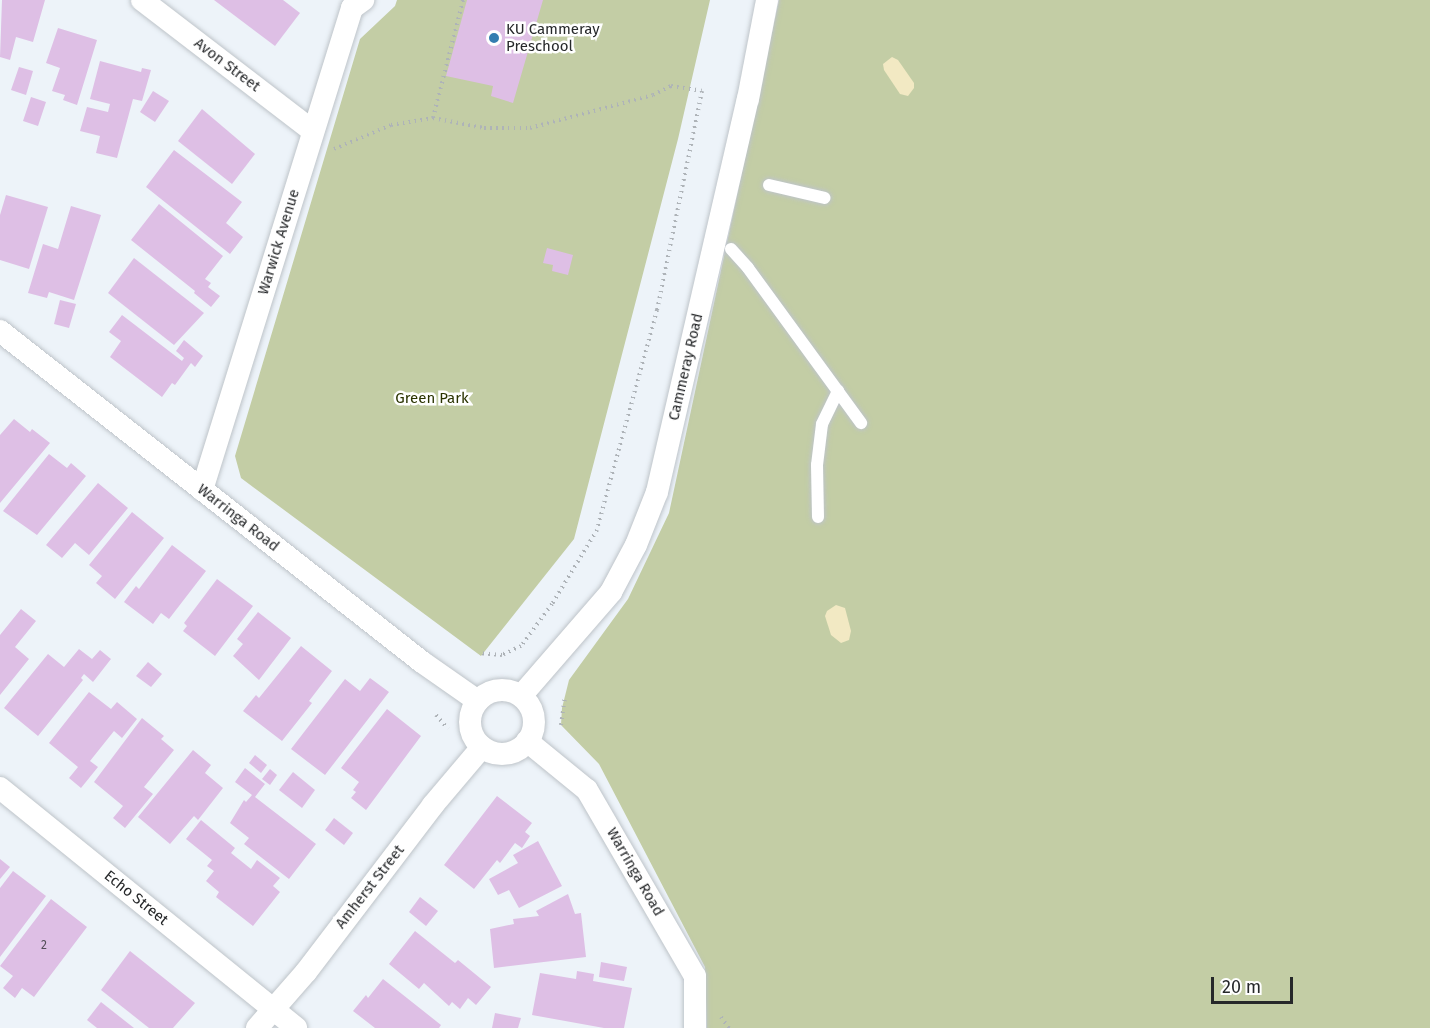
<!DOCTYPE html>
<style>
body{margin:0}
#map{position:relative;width:1430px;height:1028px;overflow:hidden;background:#edf3f9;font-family:"Fira Sans",sans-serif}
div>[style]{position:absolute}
.green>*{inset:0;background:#c3cda5}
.sand>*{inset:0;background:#f2e9c3}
.building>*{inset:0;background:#debfe5}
.path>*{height:4px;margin-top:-2px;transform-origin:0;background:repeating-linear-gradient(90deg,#aeb3b8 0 1.5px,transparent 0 6px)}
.roads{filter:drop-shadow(0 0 2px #bec4c9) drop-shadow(0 0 2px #bec4c9)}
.service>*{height:12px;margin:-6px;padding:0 6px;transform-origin:6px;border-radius:6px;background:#fff}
.minor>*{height:22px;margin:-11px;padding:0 11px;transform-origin:11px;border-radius:11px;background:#fff}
.minor>.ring{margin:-11px;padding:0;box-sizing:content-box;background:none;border:22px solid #fff;border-radius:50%}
.dots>*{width:16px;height:16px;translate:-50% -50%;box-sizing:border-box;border:3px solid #fff;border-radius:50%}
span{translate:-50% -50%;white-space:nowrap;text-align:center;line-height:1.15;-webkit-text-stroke:5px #fff;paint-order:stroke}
.number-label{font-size:12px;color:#544e59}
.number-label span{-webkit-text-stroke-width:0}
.poi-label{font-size:15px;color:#26282a}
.left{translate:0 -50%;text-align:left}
.street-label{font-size:15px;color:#26282a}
.park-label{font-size:15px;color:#2a3300}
.scale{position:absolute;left:1211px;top:977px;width:82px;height:27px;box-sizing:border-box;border:3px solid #26282a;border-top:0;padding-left:8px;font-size:18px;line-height:21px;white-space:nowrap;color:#26282a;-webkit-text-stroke:4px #fff;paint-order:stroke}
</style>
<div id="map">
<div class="green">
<div style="clip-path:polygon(397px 0,710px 0,678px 139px,574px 539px,481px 656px,241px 478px,235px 456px,360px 39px,395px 6px)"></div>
<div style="clip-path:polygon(779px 0,1430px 0,1430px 1028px,707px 1028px,705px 967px,599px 764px,561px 725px,562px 708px,569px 680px,628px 599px,669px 513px)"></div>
</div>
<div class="sand">
<div style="clip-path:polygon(892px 57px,898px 60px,914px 83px,914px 88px,908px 96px,900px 94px,884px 70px,883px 64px)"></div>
<div style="clip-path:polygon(836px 605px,845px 608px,851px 631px,849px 640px,841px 643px,831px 635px,825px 616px,827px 611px)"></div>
</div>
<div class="building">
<div style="clip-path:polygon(2px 0,45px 0,33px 42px,16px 37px,10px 60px,0 57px)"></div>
<div style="clip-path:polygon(214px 0,283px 0,300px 13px,275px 46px)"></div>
<div style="clip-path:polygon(467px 0,543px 0,513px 103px,491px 96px,493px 86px,446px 76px)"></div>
<div style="clip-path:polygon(58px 28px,97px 40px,77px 105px,63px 100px,65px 95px,52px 91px,60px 68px,46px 63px)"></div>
<div style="clip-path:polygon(100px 61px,141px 72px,142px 68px,151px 70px,142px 101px,133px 99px,117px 158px,96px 153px,100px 136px,80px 131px,87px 107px,108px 112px,110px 104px,90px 99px)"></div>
<div style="clip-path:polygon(19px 67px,33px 71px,26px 95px,11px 90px)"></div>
<div style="clip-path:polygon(153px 91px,169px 101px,155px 122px,140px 112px)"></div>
<div style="clip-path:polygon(31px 97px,46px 102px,38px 126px,23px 121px)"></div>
<div style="clip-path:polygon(202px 109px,255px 154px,232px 184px,178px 141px)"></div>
<div style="clip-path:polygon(174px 150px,242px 202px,226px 223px,243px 237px,230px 254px,146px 187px)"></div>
<div style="clip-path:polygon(6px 195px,48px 207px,29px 269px,0 260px,0 215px)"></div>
<div style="clip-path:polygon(159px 204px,223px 256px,205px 279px,211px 283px,208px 287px,220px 296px,211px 307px,194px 293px,195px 291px,131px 240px)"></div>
<div style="clip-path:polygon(71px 206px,101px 215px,74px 300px,49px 292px,47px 298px,28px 293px,43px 244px,58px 249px)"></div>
<div style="clip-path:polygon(547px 248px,573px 255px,568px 275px,552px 271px,553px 265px,543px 263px)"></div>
<div style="clip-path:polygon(134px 258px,204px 313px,174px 345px,108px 293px)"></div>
<div style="clip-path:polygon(60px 300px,76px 304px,69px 328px,54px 324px)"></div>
<div style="clip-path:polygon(122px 315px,182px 361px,184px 358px,176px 351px,184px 340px,203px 356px,195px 367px,191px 363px,175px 385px,172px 383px,162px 397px,110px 357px,121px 341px,109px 332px)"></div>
<div style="clip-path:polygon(14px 419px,30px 432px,32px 429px,50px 443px,0 503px,0 435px)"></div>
<div style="clip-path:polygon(49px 454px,67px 468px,71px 463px,86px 476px,37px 535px,3px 511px)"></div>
<div style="clip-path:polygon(98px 483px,128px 508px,89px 555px,75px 543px,62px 558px,46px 545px)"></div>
<div style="clip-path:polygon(132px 512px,164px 538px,115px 599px,96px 583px,102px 576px,89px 565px)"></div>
<div style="clip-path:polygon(172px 545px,206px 571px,169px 619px,161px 613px,153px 624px,124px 602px,136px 586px,139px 589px)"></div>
<div style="clip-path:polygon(217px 579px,253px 606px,215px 656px,183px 631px,187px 626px,184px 623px)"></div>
<div style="clip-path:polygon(21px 609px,36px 621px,15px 647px,29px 659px,0 695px,0 635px)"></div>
<div style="clip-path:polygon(258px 612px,291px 638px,259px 680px,233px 656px,243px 644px,237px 639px)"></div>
<div style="clip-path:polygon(301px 646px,332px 671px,309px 701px,312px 703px,282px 741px,243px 711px,256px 695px,259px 698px)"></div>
<div style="clip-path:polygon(79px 649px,92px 659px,100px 650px,111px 659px,93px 682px,84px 674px,81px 678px,83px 680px,38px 736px,4px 708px,48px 654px,64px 667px)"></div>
<div style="clip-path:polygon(148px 662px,162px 674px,151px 687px,136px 676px)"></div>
<div style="clip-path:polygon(370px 678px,389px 692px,325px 775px,291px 749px,345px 679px,360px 691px)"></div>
<div style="clip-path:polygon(89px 692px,111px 709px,117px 702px,137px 719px,122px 738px,114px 731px,90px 761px,98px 767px,81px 788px,69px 778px,78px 767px,49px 743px)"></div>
<div style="clip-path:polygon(387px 709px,421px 736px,366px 810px,351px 798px,356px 792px,353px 790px,359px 782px,341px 768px)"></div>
<div style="clip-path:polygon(142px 718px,164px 736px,161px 739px,174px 750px,144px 787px,153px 794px,125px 828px,113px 818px,123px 806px,94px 782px)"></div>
<div style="clip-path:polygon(193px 750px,211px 765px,205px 773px,223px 788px,198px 820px,194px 816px,170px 844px,138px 817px)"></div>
<div style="clip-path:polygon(255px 755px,267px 765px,261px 773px,249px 763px)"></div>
<div style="clip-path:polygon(245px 768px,265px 784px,255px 797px,316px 844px,289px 879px,244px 844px,249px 838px,230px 823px,244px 800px,246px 802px,252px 795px,235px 782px)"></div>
<div style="clip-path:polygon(270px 769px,277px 775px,270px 785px,262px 779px)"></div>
<div style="clip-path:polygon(293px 772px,315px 790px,302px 808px,279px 790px)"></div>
<div style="clip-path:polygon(497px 796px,532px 823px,525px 832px,530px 836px,522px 848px,515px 843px,500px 863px,497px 860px,474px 889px,444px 865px)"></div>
<div style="clip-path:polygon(334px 818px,353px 833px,344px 845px,325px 830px)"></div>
<div style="clip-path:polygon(201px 820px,235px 848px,231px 853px,251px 869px,257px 860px,280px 878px,273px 886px,280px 892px,253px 926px,216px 897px,219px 892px,206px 881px,214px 871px,207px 866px,212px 860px,186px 839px)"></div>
<div style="clip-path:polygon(538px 841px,562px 886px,519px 908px,509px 890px,498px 895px,489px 879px,518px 863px,513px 855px)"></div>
<div style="clip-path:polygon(0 859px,10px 867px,0 879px)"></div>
<div style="clip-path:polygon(13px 871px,46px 896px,0 957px,0 888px)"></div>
<div style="clip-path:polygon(568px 894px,575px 914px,581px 913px,586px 957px,494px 968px,490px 929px,514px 924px,513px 919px,539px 916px,536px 911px)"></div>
<div style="clip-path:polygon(420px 897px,438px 911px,426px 926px,409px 912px)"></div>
<div style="clip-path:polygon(51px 899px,87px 927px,34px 997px,22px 988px,15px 998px,3px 988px,13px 976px,0 966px)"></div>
<div style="clip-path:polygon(415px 931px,455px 963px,458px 960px,491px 987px,476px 1005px,468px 998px,460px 1009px,452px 1002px,449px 1006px,424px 983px,419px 989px,389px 964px)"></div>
<div style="clip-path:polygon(130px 951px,195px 1003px,173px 1028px,149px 1028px,101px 990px)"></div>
<div style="clip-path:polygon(601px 962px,627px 967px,624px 981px,599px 977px)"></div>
<div style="clip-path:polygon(577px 971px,594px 974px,593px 981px,632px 988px,624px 1028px,604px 1028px,532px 1015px,540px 973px,576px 979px)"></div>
<div style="clip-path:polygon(383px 979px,441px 1025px,439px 1028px,375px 1028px,353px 1011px,366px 995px,368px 998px)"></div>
<div style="clip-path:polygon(101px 1002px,134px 1028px,97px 1028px,87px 1020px)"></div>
<div style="clip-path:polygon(495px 1013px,521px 1018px,518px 1028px,492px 1028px)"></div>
</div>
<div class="path">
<div style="left:433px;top:118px;width:122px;rotate:-75.7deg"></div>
<div style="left:334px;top:149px;width:62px;rotate:-22.8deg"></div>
<div style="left:391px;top:125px;width:43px;rotate:-9.5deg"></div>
<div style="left:433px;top:118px;width:52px;rotate:11.1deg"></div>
<div style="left:484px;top:128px;width:46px"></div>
<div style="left:530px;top:128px;width:127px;rotate:-15deg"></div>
<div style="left:653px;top:95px;width:20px;rotate:-27deg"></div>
<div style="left:671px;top:86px;width:31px;rotate:9deg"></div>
<div style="left:702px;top:91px;width:224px;rotate:101.6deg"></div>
<div style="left:657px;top:310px;width:228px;rotate:105.3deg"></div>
<div style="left:597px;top:530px;width:87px;rotate:121.3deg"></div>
<div style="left:552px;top:604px;width:52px;rotate:126.4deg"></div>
<div style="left:521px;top:646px;width:21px;rotate:155deg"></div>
<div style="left:502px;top:655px;width:24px;rotate:-175deg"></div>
<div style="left:436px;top:715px;width:18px;rotate:49deg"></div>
<div style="left:561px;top:725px;width:29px;rotate:-82deg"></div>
<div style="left:721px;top:1017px;width:14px;rotate:54deg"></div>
</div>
<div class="roads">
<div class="service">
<div style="left:769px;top:185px;width:57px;rotate:13.1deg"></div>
<div style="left:731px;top:249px;width:25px;rotate:48deg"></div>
<div style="left:748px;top:268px;width:192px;rotate:53.9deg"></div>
<div style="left:818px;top:517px;width:52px;rotate:-91.1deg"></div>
<div style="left:817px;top:465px;width:41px;rotate:-83deg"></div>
<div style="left:822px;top:424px;width:37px;rotate:-64deg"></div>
</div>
<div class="minor">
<div style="left:142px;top:0;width:215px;rotate:37.5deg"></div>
<div style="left:0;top:331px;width:536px;rotate:38.11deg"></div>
<div style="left:422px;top:662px;width:68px;rotate:34.9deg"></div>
<div style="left:202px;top:490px;width:505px;rotate:-72.71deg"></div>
<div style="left:352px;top:8px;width:14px;rotate:-36deg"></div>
<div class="ring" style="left:470px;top:690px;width:42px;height:42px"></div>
<div style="left:521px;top:696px;width:138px;rotate:-49.1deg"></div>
<div style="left:611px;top:592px;width:53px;rotate:-62deg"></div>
<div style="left:636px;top:545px;width:57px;rotate:-68.4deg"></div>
<div style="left:657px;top:492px;width:403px;rotate:-77deg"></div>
<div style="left:748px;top:99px;width:101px;rotate:-79.1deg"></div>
<div style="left:527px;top:741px;width:77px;rotate:39.2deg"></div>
<div style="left:587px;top:790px;width:215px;rotate:59.9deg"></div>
<div style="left:695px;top:976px;width:52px;rotate:90deg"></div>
<div style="left:0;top:788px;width:381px;rotate:39deg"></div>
<div style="left:257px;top:1028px;width:74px;rotate:-48.8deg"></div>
<div style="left:306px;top:972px;width:210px;rotate:-52.7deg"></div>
<div style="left:433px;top:805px;width:76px;rotate:-49.8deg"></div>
</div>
</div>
<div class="dots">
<div style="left:494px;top:38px;background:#337db0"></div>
</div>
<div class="number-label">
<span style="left:44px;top:946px">2</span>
</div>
<div class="poi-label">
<span class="left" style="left:506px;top:38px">KU Cammeray<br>Preschool</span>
</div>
<div class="street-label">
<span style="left:227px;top:65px;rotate:37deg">Avon Street</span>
<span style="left:279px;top:242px;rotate:-73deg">Warwick Avenue</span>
<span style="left:686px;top:367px;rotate:-77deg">Cammeray Road</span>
<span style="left:238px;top:518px;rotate:38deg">Warringa Road</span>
<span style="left:635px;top:872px;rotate:60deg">Warringa Road</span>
<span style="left:370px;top:887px;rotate:-52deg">Amherst Street</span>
<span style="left:136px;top:898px;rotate:39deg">Echo Street</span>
</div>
<div class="park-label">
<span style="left:432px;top:399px">Green Park</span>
</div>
<div class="scale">20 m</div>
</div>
